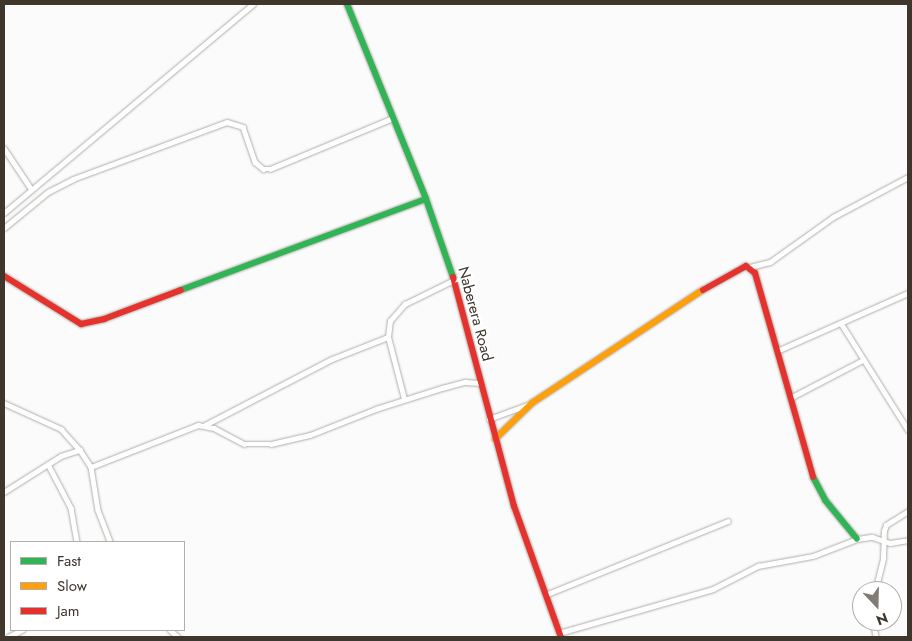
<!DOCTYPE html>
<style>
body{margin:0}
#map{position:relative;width:912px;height:641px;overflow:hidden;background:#fbfbfb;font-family:Jost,sans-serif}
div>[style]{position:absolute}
.roads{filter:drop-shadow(0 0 1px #b1ada9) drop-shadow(0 0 1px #b1ada9)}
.street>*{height:4.5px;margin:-2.25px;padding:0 2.25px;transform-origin:2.25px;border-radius:2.25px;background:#fefefe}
.fast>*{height:6px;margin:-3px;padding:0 3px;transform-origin:3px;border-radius:3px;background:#30b455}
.slow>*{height:6px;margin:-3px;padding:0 3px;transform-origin:3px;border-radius:3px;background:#ff9f0a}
.jam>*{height:6px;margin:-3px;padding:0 3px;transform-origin:3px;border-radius:3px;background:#e5322d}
span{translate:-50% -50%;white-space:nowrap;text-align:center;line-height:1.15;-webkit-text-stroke:5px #fff;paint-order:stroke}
.street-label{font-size:15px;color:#3f362c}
.frame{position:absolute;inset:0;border:5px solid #3f362c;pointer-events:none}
.legend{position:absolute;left:10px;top:541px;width:175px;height:90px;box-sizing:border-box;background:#fff;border:1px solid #b2afab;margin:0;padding:6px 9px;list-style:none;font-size:15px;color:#3f362c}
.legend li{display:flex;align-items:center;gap:10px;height:25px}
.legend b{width:25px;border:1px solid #b2afab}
.north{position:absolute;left:852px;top:581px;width:50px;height:50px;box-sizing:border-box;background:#fff;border:1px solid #b2afab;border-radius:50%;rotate:159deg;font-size:14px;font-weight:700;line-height:20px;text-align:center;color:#3f362c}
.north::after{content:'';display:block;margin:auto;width:18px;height:22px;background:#817b74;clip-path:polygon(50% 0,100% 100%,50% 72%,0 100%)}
</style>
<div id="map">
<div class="roads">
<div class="street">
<div style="left:4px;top:148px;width:50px;rotate:56.3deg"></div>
<div style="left:4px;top:213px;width:325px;rotate:-40deg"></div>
<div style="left:4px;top:228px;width:57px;rotate:-39.3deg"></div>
<div style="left:48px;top:192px;width:28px;rotate:-27deg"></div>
<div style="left:73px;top:179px;width:164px;rotate:-20.3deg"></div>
<div style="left:227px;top:122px;width:17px;rotate:17deg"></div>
<div style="left:243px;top:127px;width:37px;rotate:71deg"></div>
<div style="left:255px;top:162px;width:11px;rotate:41deg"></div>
<div style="left:263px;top:169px;width:7px"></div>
<div style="left:270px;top:169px;width:131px;rotate:-22.5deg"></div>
<div style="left:750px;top:267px;width:21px;rotate:-14deg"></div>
<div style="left:770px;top:262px;width:77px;rotate:-35.5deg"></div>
<div style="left:833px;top:217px;width:85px;rotate:-28.1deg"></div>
<div style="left:841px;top:323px;width:126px;rotate:57.9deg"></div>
<div style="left:777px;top:351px;width:143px;rotate:-23.9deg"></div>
<div style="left:790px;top:398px;width:82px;rotate:-27.5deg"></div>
<div style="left:404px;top:399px;width:64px;rotate:-104.5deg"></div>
<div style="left:388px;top:337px;width:16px;rotate:-83deg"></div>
<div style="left:390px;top:321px;width:23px;rotate:-49deg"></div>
<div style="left:405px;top:304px;width:55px;rotate:-26.1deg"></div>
<div style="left:4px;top:403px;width:63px;rotate:24.5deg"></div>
<div style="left:61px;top:429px;width:28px;rotate:48deg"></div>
<div style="left:80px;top:450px;width:20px;rotate:57deg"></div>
<div style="left:91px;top:467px;width:44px;rotate:80.8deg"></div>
<div style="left:98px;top:510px;width:34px;rotate:69deg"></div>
<div style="left:489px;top:419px;width:44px;rotate:-20.1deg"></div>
<div style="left:205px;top:425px;width:143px;rotate:-27.5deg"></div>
<div style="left:332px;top:359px;width:60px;rotate:-21.4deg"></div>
<div style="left:48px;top:464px;width:50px;rotate:62.4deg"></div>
<div style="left:71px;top:508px;width:35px;rotate:80deg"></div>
<div style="left:91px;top:467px;width:115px;rotate:-21.4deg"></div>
<div style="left:198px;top:425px;width:16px;rotate:11deg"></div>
<div style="left:214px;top:428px;width:34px;rotate:28deg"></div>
<div style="left:244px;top:444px;width:27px"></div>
<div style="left:271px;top:444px;width:40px;rotate:-13deg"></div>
<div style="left:310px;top:435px;width:71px;rotate:-21.5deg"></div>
<div style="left:376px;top:409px;width:69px;rotate:-17.7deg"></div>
<div style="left:442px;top:388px;width:24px;rotate:-15deg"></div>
<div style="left:465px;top:382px;width:15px;rotate:4deg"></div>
<div style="left:4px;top:492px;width:67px;rotate:-32.3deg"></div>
<div style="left:61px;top:456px;width:20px;rotate:-18deg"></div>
<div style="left:875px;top:591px;width:34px;rotate:-76deg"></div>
<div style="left:883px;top:558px;width:27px;rotate:-88deg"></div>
<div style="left:884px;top:531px;width:6px;rotate:-72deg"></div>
<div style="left:886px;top:525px;width:26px;rotate:-32deg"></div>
<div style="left:545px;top:595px;width:197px;rotate:-22deg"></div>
<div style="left:873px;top:621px;width:16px;rotate:79deg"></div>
<div style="left:170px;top:630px;width:11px;rotate:41deg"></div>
<div style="left:559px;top:633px;width:160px;rotate:-15.9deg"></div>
<div style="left:713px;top:589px;width:51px;rotate:-27.1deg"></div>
<div style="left:758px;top:566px;width:56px;rotate:-10.3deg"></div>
<div style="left:813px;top:556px;width:47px;rotate:-21.1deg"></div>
<div style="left:857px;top:539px;width:15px;rotate:-8deg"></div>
<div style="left:872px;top:537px;width:19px;rotate:18deg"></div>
<div style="left:890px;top:543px;width:18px;rotate:-9deg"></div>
<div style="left:8px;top:637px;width:16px;rotate:-27deg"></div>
</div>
<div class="fast">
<div style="left:347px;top:4px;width:210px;rotate:67.9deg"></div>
<div style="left:426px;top:199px;width:83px;rotate:70.9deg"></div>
<div style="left:181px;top:290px;width:261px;rotate:-20.4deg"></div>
<div style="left:813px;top:477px;width:26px;rotate:62deg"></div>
<div style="left:825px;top:500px;width:50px;rotate:50.6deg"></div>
</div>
<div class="slow">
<div style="left:495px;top:439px;width:52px;rotate:-44.2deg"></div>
<div style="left:532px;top:403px;width:205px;rotate:-33.5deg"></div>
</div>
<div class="jam">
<div style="left:4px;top:276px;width:91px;rotate:31.9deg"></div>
<div style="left:81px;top:324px;width:24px;rotate:-12deg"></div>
<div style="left:104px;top:319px;width:82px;rotate:-20.6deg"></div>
<div style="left:453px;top:277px;width:237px;rotate:75.1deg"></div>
<div style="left:514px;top:506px;width:139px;rotate:70.3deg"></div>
<div style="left:703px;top:290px;width:49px;rotate:-29.2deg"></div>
<div style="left:746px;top:266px;width:11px;rotate:38deg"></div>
<div style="left:755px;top:273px;width:212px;rotate:74.1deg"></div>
</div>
</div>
<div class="street-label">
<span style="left:475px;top:314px;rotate:75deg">Naberera Road</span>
</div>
<div class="frame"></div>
<ul class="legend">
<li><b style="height:6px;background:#30b455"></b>Fast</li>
<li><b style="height:6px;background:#ff9f0a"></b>Slow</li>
<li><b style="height:6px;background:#e5322d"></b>Jam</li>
</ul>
<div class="north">N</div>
</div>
